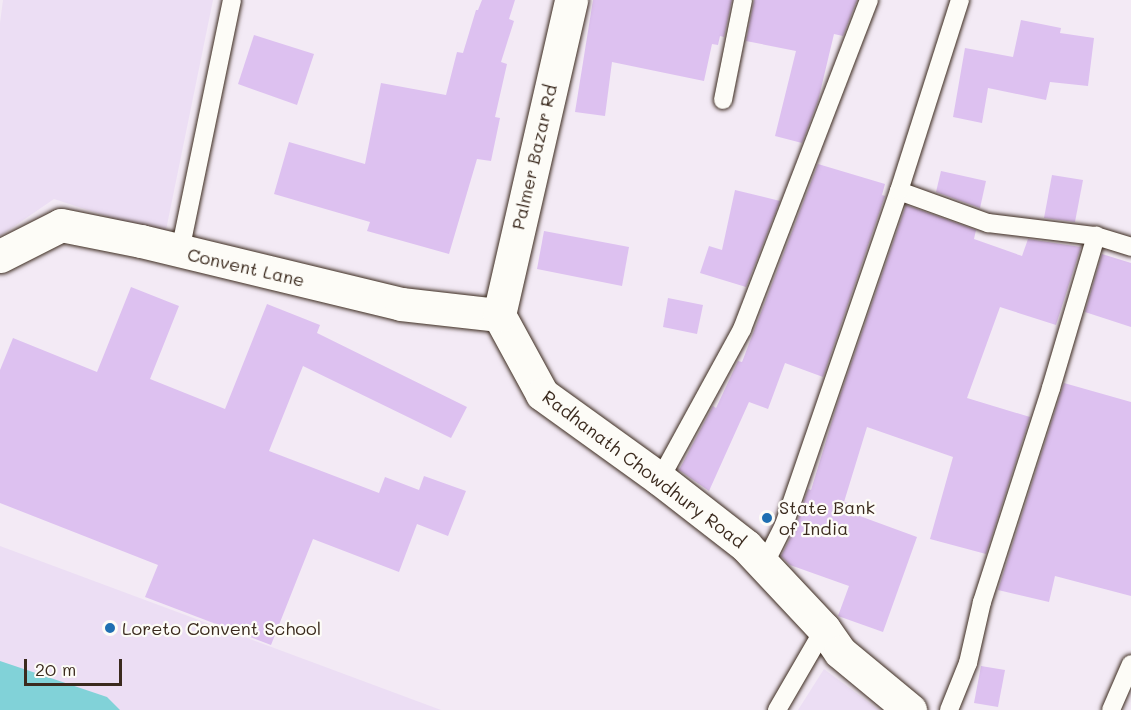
<!DOCTYPE html>
<style>
body{margin:0}
#map{position:relative;width:1131px;height:710px;overflow:hidden;background:#f3eaf5;font-family:Mali,sans-serif}
div>[style]{position:absolute}
.built>*{inset:0;background:#ecdef4}
.water>*{inset:0;background:#81d2d8}
.building>*{inset:0;background:#ddc1f0}
.roads{filter:drop-shadow(0 0 2px #3b2a1e) drop-shadow(0 0 2px #3b2a1e)}
.lane>*{height:18px;margin:-9px;padding:0 9px;transform-origin:9px;border-radius:9px;background:#fdfcf7}
.secondary>*{height:33px;margin:-16.5px;padding:0 16.5px;transform-origin:16.5px;border-radius:16.5px;background:#fdfcf7}
.dots>*{width:16px;height:16px;translate:-50% -50%;box-sizing:border-box;border:3px solid #fdfcf7;border-radius:50%}
span{translate:-50% -50%;white-space:nowrap;text-align:center;line-height:1.15;-webkit-text-stroke:4.5px #fdfcf7;paint-order:stroke}
.street-label{font-size:18px;color:#3b2a1e}
.poi-label{font-size:18px;color:#3b2a1e}
.left{translate:0 -50%;text-align:left}
.scale{position:absolute;left:24px;top:659px;width:98px;height:27px;box-sizing:border-box;border:3px solid #3b2a1e;border-top:0;padding-left:8px;font-size:18px;line-height:21px;white-space:nowrap;color:#3b2a1e;-webkit-text-stroke:4px #fdfcf7;paint-order:stroke}
</style>
<div id="map">
<div class="built">
<div style="clip-path:polygon(3px 0,213px 0,165px 235px,54px 199px,0 236px,0 23px)"></div>
<div style="clip-path:polygon(0 546px,441px 710px,0 710px)"></div>
<div style="clip-path:polygon(824px 669px,879px 710px,798px 710px)"></div>
</div>
<div class="water">
<div style="clip-path:polygon(0 661px,107px 697px,120px 710px,0 710px)"></div>
</div>
<div class="building">
<div style="clip-path:polygon(482px 0,515px 0,509px 19px,514px 21px,501px 62px,507px 64px,495px 117px,500px 118px,491px 161px,477px 159px,449px 254px,367px 231px,370px 222px,274px 194px,289px 142px,365px 164px,381px 83px,446px 95px,457px 52px,463px 53px,476px 10px,478px 10px)"></div>
<div style="clip-path:polygon(593px 0,732px 0,724px 37px,720px 36px,718px 45px,712px 44px,704px 81px,612px 62px,605px 116px,575px 112px)"></div>
<div style="clip-path:polygon(754px 0,857px 0,843px 36px,834px 34px,818px 101px,802px 143px,775px 136px,796px 51px,746px 41px)"></div>
<div style="clip-path:polygon(1021px 20px,1061px 28px,1060px 33px,1094px 38px,1088px 86px,1050px 82px,1046px 100px,988px 88px,982px 123px,953px 117px,965px 48px,1013px 57px)"></div>
<div style="clip-path:polygon(254px 35px,314px 54px,297px 105px,238px 84px)"></div>
<div style="clip-path:polygon(818px 164px,885px 184px,882px 195px,885px 196px,823px 377px,785px 363px,768px 409px,749px 402px,709px 491px,679px 470px,713px 406px,716px 408px,738px 361px,742px 362px)"></div>
<div style="clip-path:polygon(941px 171px,986px 181px,980px 208px,936px 192px)"></div>
<div style="clip-path:polygon(1052px 175px,1083px 180px,1075px 222px,1044px 218px)"></div>
<div style="clip-path:polygon(735px 190px,780px 201px,746px 287px,700px 273px,709px 246px,722px 250px)"></div>
<div style="clip-path:polygon(906px 205px,976px 230px,974px 239px,1022px 256px,1028px 239px,1081px 247px,1056px 325px,1000px 307px,967px 398px,1030px 417px,986px 554px,930px 539px,953px 457px,867px 427px,844px 502px,848px 503px,846px 511px,917px 537px,883px 632px,838px 616px,849px 586px,790px 565px,781px 556px,795px 529px,808px 489px,811px 490px,837px 405px)"></div>
<div style="clip-path:polygon(544px 231px,629px 247px,622px 286px,537px 269px)"></div>
<div style="clip-path:polygon(1102px 254px,1131px 263px,1131px 327px,1085px 312px)"></div>
<div style="clip-path:polygon(131px 287px,179px 306px,150px 379px,225px 409px,267px 304px,320px 325px,317px 333px,467px 407px,451px 438px,303px 366px,269px 451px,379px 493px,385px 477px,419px 490px,424px 476px,466px 491px,448px 536px,417px 524px,399px 572px,313px 539px,271px 645px,145px 597px,158px 565px,0 503px,0 370px,13px 338px,97px 372px)"></div>
<div style="clip-path:polygon(668px 298px,703px 305px,697px 334px,663px 327px)"></div>
<div style="clip-path:polygon(1064px 383px,1131px 402px,1131px 596px,1055px 576px,1049px 602px,998px 590px)"></div>
<div style="clip-path:polygon(981px 666px,1005px 670px,998px 707px,974px 703px)"></div>
</div>
<div class="roads">
<div class="lane">
<div style="left:723px;top:100px;width:102px;rotate:-78.7deg"></div>
<div style="left:899px;top:191px;width:95px;rotate:19.8deg"></div>
<div style="left:988px;top:223px;width:109px;rotate:6.9deg"></div>
<div style="left:1096px;top:236px;width:37px;rotate:17deg"></div>
<div style="left:180px;top:251px;width:256px;rotate:-78.3deg"></div>
<div style="left:660px;top:479px;width:171px;rotate:-61.3deg"></div>
<div style="left:742px;top:329px;width:353px;rotate:-68.9deg"></div>
<div style="left:764px;top:565px;width:45px;rotate:-63.4deg"></div>
<div style="left:784px;top:525px;width:353px;rotate:-71deg"></div>
<div style="left:899px;top:191px;width:201px;rotate:-72.3deg"></div>
<div style="left:777px;top:710px;width:94px;rotate:-59.9deg"></div>
<div style="left:949px;top:710px;width:51px;rotate:-68deg"></div>
<div style="left:968px;top:663px;width:63px;rotate:-77.1deg"></div>
<div style="left:982px;top:602px;width:225px;rotate:-72.1deg"></div>
<div style="left:1051px;top:388px;width:159px;rotate:-73.5deg"></div>
<div style="left:1111px;top:710px;width:50px;rotate:-66.5deg"></div>
</div>
<div class="secondary">
<div style="left:0;top:256px;width:68px;rotate:-26.9deg"></div>
<div style="left:61px;top:225px;width:82px;rotate:11.3deg"></div>
<div style="left:141px;top:241px;width:268px;rotate:13.6deg"></div>
<div style="left:401px;top:304px;width:99px;rotate:6.4deg"></div>
<div style="left:499px;top:315px;width:90px;rotate:61.4deg"></div>
<div style="left:542px;top:394px;width:145px;rotate:35.8deg"></div>
<div style="left:660px;top:479px;width:109px;rotate:37.9deg"></div>
<div style="left:746px;top:546px;width:114px;rotate:46.8deg"></div>
<div style="left:824px;top:629px;width:28px;rotate:55deg"></div>
<div style="left:840px;top:652px;width:91px;rotate:39.6deg"></div>
<div style="left:499px;top:315px;width:323px;rotate:-77.1deg"></div>
</div>
</div>
<div class="dots">
<div style="left:767px;top:518px;background:#1f6fb2"></div>
<div style="left:110px;top:628px;background:#1f6fb2"></div>
</div>
<div class="street-label">
<span style="left:534px;top:157px;rotate:-77deg">Palmer Bazar Rd</span>
<span style="left:246px;top:267px;rotate:13deg">Convent Lane</span>
<span style="left:644px;top:469px;rotate:37deg">Radhanath Chowdhury Road</span>
</div>
<div class="poi-label">
<span class="left" style="left:779px;top:518px">State Bank<br>of India</span>
<span class="left" style="left:122px;top:628px">Loreto Convent School</span>
</div>
<div class="scale">20 m</div>
</div>
